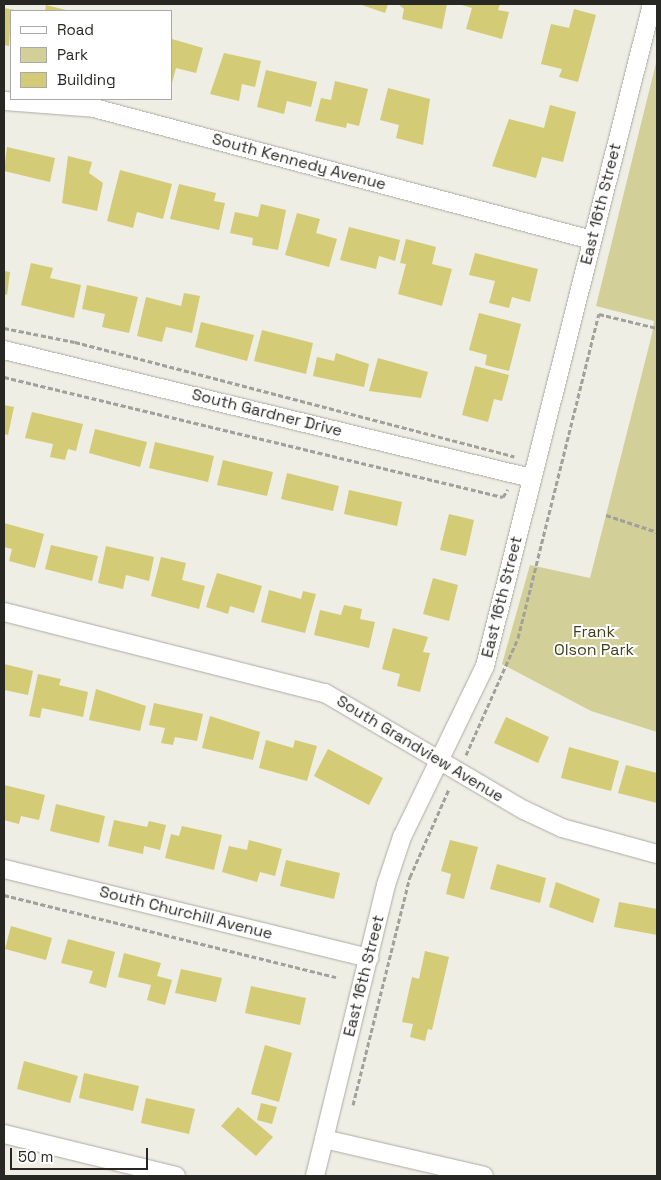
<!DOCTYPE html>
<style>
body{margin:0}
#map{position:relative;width:661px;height:1180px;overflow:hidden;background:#eeeee5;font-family:"Space Grotesk",sans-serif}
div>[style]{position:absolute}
.green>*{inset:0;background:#d3cf99}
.building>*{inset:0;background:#d3cb75}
.path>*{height:3px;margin-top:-1.5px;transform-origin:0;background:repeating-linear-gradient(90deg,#a1a19a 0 5px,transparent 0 7.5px)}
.roads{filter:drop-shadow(0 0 1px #ababa2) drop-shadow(0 0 1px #ababa2)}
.minor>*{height:18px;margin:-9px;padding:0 9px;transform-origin:9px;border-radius:9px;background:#fff}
span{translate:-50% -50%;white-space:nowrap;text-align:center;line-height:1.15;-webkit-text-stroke:4px #fff;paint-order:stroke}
.street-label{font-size:16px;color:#272723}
.park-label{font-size:16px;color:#433f1a}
.frame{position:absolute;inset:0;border:5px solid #272723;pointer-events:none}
.legend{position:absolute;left:10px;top:10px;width:162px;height:90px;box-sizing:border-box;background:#fff;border:1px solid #a9a9a7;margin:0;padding:6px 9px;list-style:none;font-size:15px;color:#272723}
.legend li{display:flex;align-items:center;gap:10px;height:25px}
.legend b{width:25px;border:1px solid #a9a9a7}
.scale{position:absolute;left:10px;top:1148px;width:138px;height:22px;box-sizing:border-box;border:2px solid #272723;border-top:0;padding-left:6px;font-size:15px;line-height:18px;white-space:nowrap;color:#272723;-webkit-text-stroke:4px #fff;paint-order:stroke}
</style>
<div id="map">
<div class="green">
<div style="clip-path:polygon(657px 59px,657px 732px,591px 711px,502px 664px,530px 565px,590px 578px,652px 334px,654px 321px,596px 306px)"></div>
</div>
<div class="building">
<div style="clip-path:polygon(359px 4px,388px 4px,385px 13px)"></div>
<div style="clip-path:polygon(398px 4px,447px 4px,442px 29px,402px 19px,404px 9px)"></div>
<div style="clip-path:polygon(458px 4px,500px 4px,498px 10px,509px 12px,502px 39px,466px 29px,472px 8px)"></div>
<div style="clip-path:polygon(46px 5px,70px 11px,45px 11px)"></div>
<div style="clip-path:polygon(4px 8px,15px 10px,11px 11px,9px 46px,4px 45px)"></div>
<div style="clip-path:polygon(574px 9px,596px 15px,578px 82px,559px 77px,562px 69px,541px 64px,551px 24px,569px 28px)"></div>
<div style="clip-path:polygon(172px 39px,203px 48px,196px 73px,176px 68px,172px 83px)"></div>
<div style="clip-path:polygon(224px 53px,261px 61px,255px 87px,242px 84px,239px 101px,210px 94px)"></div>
<div style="clip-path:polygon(266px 70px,317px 82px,311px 107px,287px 101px,284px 114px,257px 107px)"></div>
<div style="clip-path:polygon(335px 81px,368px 89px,359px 126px,347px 123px,346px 128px,315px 121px,321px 98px,331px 100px)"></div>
<div style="clip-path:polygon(388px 88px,430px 99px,423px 145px,396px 138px,399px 125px,380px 120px)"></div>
<div style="clip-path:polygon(550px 105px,576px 112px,563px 162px,542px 157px,536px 178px,492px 166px,509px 119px,544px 128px)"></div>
<div style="clip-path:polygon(7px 147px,55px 158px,50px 182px,4px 171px)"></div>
<div style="clip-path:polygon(68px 156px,92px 162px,89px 173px,103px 183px,97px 211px,62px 203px)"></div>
<div style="clip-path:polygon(120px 170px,172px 184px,163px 219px,137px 212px,133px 228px,107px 221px)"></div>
<div style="clip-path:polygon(179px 184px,216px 193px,214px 201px,225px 203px,219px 230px,170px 219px)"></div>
<div style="clip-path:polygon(261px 204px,286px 210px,278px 250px,252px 245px,253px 238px,230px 233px,235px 212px,258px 217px)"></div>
<div style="clip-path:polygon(297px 213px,320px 219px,316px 233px,337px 239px,329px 267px,285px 255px)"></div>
<div style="clip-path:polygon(349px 227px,400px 240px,395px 261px,379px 256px,376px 269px,340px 260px)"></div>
<div style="clip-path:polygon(406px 239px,436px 247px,432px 264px,452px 269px,442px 306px,398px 294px,406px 264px,400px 263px)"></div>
<div style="clip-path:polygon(475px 253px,538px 269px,530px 302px,512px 297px,509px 308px,489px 303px,495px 281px,469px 275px)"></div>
<div style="clip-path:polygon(31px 263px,53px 268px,50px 278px,81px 285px,74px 318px,21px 305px)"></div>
<div style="clip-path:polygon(4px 271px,10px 272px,7px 295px,4px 294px)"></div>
<div style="clip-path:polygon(87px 285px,138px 297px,129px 333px,102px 327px,105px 314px,82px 309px)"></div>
<div style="clip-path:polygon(184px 293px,200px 296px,192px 333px,166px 327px,162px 342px,137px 336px,146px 297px,181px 306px)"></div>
<div style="clip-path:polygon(479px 313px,521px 324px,509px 371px,485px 365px,487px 355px,469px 350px)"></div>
<div style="clip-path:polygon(201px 322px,254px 335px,247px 361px,195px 347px)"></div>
<div style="clip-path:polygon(262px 330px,313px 343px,306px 374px,254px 361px)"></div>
<div style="clip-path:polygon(336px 353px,369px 364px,364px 387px,313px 376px,317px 357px,334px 361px)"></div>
<div style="clip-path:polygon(378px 358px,428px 372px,421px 398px,369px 391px)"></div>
<div style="clip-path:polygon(475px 366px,509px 375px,502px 401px,494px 399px,488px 422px,462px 415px)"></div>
<div style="clip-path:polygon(4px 405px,14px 407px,8px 435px,4px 434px)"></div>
<div style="clip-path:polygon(32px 412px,83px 424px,76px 451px,68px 449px,65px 460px,50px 457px,53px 444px,25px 438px)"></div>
<div style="clip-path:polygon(95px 429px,147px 442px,140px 467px,89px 453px)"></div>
<div style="clip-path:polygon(155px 442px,214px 456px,208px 482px,149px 468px)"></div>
<div style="clip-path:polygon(223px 460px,273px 472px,267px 496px,217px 485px)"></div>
<div style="clip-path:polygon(287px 473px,339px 486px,333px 511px,281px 499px)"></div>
<div style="clip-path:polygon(349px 490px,402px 502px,397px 526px,344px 514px)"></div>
<div style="clip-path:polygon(449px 514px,474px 520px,466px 556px,440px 550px)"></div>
<div style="clip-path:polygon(4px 523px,44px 534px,35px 568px,9px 561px,12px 549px,4px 547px)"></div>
<div style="clip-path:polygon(51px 545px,98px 556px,92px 581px,45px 569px)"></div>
<div style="clip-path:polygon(106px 546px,154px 557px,149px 581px,126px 575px,123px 589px,98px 583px)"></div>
<div style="clip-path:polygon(161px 557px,186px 563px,182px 580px,205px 586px,199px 609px,151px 596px)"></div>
<div style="clip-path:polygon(217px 573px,262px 586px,254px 613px,230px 606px,228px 614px,206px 607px)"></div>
<div style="clip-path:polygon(433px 578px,458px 585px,449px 621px,423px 614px)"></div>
<div style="clip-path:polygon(269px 590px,301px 599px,303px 591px,316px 594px,305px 633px,261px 622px)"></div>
<div style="clip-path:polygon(344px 605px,362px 609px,360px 619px,375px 622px,369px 648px,314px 635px,320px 610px,341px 615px)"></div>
<div style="clip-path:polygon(393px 628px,428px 637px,423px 652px,430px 653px,420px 692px,397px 686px,400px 674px,382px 669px)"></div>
<div style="clip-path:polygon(4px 664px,33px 671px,28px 695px,4px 690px)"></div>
<div style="clip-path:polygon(38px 674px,61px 679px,59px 685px,88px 692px,83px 717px,42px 708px,40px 718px,29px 716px)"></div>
<div style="clip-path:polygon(96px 689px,146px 706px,140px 731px,89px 720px)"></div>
<div style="clip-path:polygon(154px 703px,203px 714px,197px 741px,175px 737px,173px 745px,161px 743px,165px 728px,149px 725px)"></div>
<div style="clip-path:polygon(210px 716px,260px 732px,253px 760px,202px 748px)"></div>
<div style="clip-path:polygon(506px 717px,549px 737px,538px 763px,494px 743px)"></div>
<div style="clip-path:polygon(266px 740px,293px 748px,295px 740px,317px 746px,307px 781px,259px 768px)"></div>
<div style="clip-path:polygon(569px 747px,619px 761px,611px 791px,561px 778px)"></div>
<div style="clip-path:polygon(328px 749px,383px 778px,369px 805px,314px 776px)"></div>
<div style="clip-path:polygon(626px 765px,657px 773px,657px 803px,618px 793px)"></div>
<div style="clip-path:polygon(4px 785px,45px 795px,39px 820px,21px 816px,19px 824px,4px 820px)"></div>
<div style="clip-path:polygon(56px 804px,105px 816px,99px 843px,50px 831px)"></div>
<div style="clip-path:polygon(114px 820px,147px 827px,149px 821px,166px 825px,160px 850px,144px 846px,143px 854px,108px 846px)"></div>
<div style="clip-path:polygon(182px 826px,222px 835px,214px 870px,165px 858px,171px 834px,179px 836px)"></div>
<div style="clip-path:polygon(249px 840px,282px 849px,275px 876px,260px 872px,257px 882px,222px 872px,229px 846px,247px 850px)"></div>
<div style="clip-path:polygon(450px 840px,478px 847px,464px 899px,446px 894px,451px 874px,441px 871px)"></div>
<div style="clip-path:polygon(286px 860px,340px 873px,334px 899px,280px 886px)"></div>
<div style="clip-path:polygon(497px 864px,546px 878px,540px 903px,490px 889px)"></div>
<div style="clip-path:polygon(556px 882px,600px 899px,593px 923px,549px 907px)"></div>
<div style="clip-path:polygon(619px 902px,657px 909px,657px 935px,614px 927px)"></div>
<div style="clip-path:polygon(11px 926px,52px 938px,46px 960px,5px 949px)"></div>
<div style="clip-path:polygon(68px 939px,115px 952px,106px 988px,89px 983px,93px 971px,61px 963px)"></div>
<div style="clip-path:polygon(425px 951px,449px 957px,432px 1030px,428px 1029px,425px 1041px,410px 1037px,413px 1024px,402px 1022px,412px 977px,419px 979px)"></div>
<div style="clip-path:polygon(124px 953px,161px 963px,157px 976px,172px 980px,165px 1005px,147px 1000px,151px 985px,118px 977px)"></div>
<div style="clip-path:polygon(181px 969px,222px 978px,216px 1002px,175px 993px)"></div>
<div style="clip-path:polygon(251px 986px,306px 998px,300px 1025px,245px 1013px)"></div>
<div style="clip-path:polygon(265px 1045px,292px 1053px,279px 1102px,251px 1094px)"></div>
<div style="clip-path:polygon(24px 1061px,78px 1076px,70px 1103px,17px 1089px)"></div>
<div style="clip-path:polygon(84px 1073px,139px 1086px,133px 1111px,79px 1098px)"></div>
<div style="clip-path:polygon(146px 1098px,195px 1109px,189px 1134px,141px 1123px)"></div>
<div style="clip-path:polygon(261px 1103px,277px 1107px,272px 1124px,257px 1120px)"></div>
<div style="clip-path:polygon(238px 1107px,273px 1137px,256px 1156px,221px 1126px)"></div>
</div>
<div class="path">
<div style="left:4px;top:328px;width:72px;rotate:11.2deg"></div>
<div style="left:75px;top:342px;width:454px;rotate:14.6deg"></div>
<div style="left:4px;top:377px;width:513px;rotate:13.52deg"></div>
<div style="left:503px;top:497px;width:9px;rotate:-58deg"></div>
<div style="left:606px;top:515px;width:54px;rotate:18.4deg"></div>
<div style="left:466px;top:755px;width:128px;rotate:-66deg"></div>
<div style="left:518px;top:638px;width:334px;rotate:-76deg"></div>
<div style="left:599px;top:314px;width:60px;rotate:13.6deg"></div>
<div style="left:4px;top:895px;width:342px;rotate:13.9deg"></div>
<div style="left:353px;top:1105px;width:235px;rotate:-76deg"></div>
<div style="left:410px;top:877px;width:96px;rotate:-66.1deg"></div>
</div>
<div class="roads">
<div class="minor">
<div style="left:4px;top:101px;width:90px;rotate:4.4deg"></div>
<div style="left:94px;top:108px;width:515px;rotate:14.85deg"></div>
<div style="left:4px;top:350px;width:542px;rotate:13.65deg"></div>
<div style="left:4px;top:612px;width:331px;rotate:14.2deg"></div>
<div style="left:325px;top:693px;width:231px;rotate:30.5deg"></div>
<div style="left:524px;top:810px;width:42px;rotate:25.3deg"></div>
<div style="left:562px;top:828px;width:98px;rotate:15.3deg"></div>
<div style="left:4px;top:869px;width:376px;rotate:13.7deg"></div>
<div style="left:4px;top:1134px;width:177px;rotate:13.7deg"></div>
<div style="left:324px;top:1139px;width:164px;rotate:13deg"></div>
<div style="left:315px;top:1176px;width:300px;rotate:-76.3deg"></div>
<div style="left:386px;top:885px;width:51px;rotate:-71.6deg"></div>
<div style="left:402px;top:837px;width:190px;rotate:-64.1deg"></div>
<div style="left:485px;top:666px;width:683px;rotate:-75.84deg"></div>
</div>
</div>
<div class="street-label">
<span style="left:299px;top:162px;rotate:15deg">South Kennedy Avenue</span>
<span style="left:601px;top:204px;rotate:-76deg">East 16th Street</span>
<span style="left:267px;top:413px;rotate:14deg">South Gardner Drive</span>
<span style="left:502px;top:597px;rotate:-76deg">East 16th Street</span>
<span style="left:420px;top:749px;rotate:31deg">South Grandview Avenue</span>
<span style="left:186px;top:913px;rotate:14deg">South Churchill Avenue</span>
<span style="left:364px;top:976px;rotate:-76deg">East 16th Street</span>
</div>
<div class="park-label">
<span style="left:594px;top:641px">Frank<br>Olson Park</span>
</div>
<div class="frame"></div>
<ul class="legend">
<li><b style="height:6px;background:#fff"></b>Road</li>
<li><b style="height:14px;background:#d3cf99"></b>Park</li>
<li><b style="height:14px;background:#d3cb75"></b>Building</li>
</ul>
<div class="scale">50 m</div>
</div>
